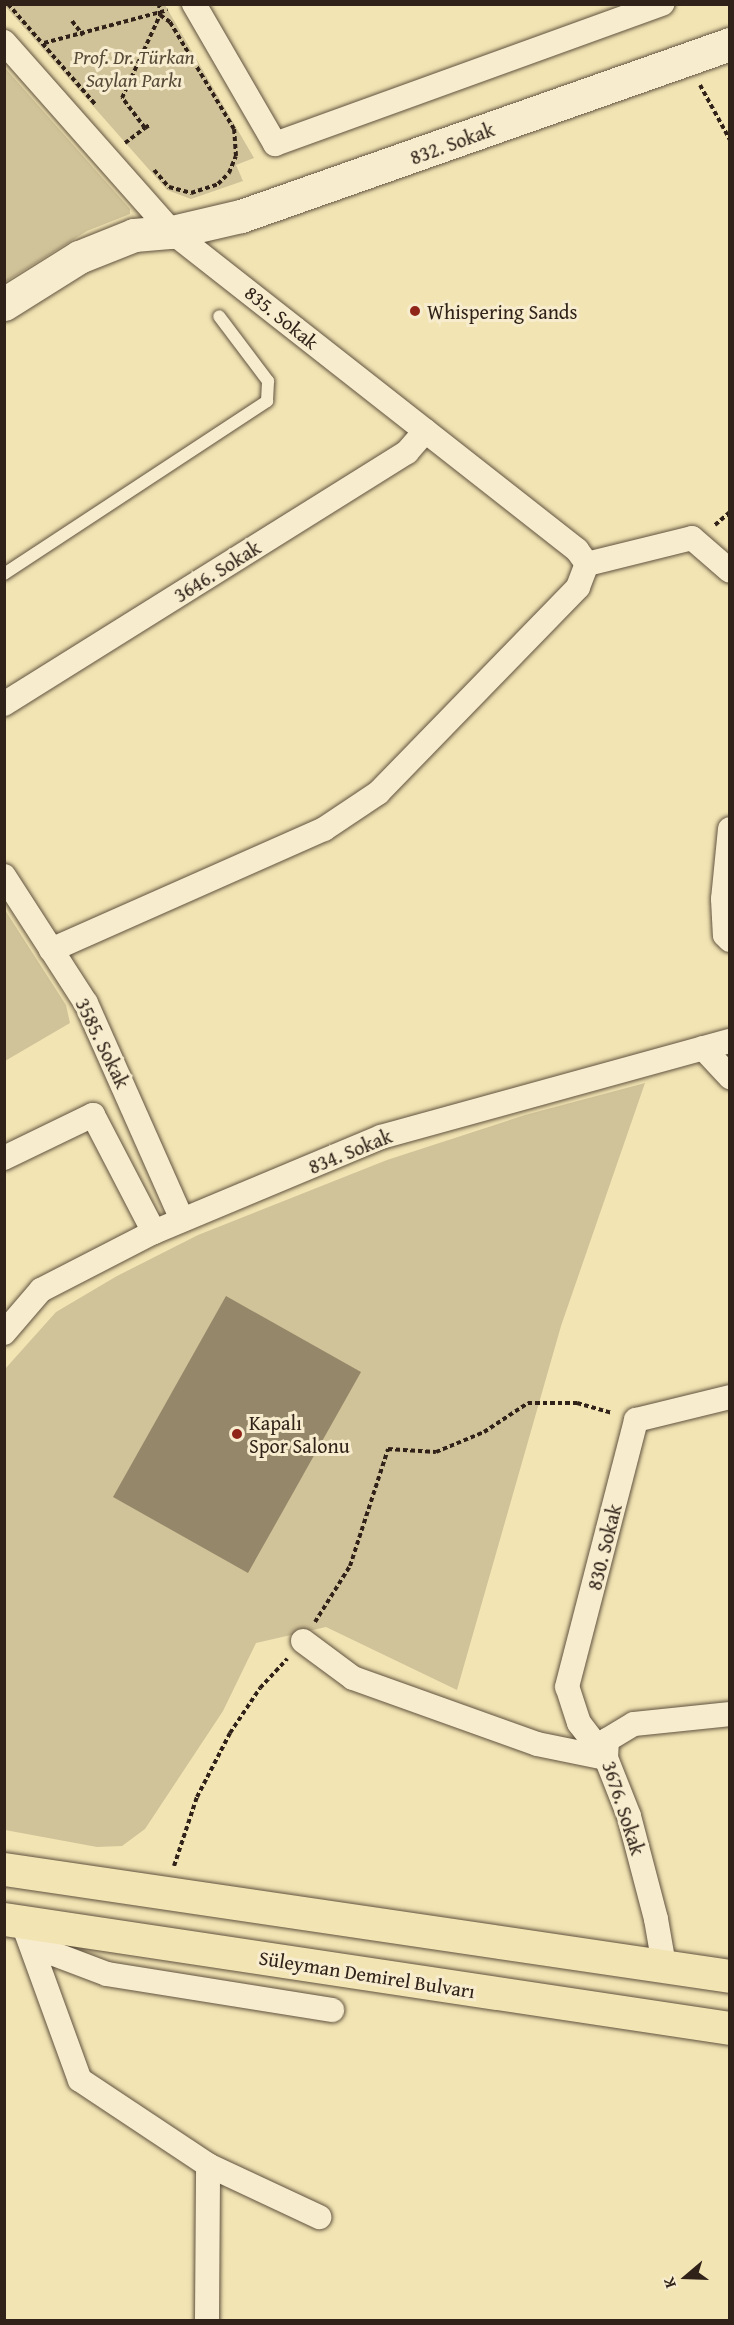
<!DOCTYPE html>
<meta charset="utf-8">
<style>
body{margin:0}
#map{position:relative;width:734px;height:2325px;overflow:hidden;background:#f2e4b3;font-family:"Gentium Book Plus",serif}
div>[style]{position:absolute}
.green>*{inset:0;background:#d1c399}
.building>*{inset:0;background:#958769}
.path>*{height:4px;margin-top:-2px;transform-origin:0;background:repeating-linear-gradient(90deg,#302218 0 4.5px,transparent 0 7.5px)}
.roads{filter:drop-shadow(0 0 2px #60523f) drop-shadow(0 0 2px #60523f)}
.lane>*{height:12px;margin:-6px;padding:0 6px;transform-origin:6px;border-radius:6px;background:#f7edce}
.street>*{height:24px;margin:-12px;padding:0 12px;transform-origin:12px;border-radius:12px;background:#f7edce}
.secondary>*{height:33px;margin:-16.5px;padding:0 16.5px;transform-origin:16.5px;border-radius:16.5px;background:#f7edce}
.highway>*{height:33px;margin:-16.5px;padding:0 16.5px;transform-origin:16.5px;border-radius:16.5px;background:#f2e4b3}
.dots>*{width:16px;height:16px;translate:-50% -50%;box-sizing:border-box;border:3px solid #f7edce;border-radius:50%}
span{translate:-50% -50%;white-space:nowrap;text-align:center;line-height:1.15;-webkit-text-stroke:6px #f7edce;paint-order:stroke}
.park-label{font-size:20px;color:#584a38;font-style:italic}
.street-label{font-size:20px;color:#302218}
.poi-label{font-size:20px;color:#302218}
.left{translate:0 -50%;text-align:left}
.frame{position:absolute;inset:0;border:6px solid #302218;pointer-events:none}
.north{position:absolute;left:656px;top:2247px;width:60px;height:60px;-webkit-text-stroke:4px #f7edce;paint-order:stroke;rotate:251deg;font-size:16px;font-weight:700;line-height:24px;text-align:center;color:#302218}
.north::after{content:'';display:block;margin:auto;width:21px;height:27px;background:#302218;clip-path:polygon(50% 0,100% 100%,50% 72%,0 100%)}
</style>
<div id="map">
<div class="green">
<div style="clip-path:polygon(4px 5px,165px 5px,254px 158px,236px 165px,243px 181px,191px 199px,167px 190px)"></div>
<div style="clip-path:polygon(5px 68px,130px 209px,130px 214px,87px 231px,5px 282px)"></div>
<div style="clip-path:polygon(5px 910px,66px 1005px,70px 1023px,5px 1061px)"></div>
<div style="clip-path:polygon(645px 1083px,561px 1326px,457px 1690px,326px 1627px,256px 1643px,223px 1711px,145px 1829px,122px 1846px,97px 1847px,5px 1830px,5px 1369px,56px 1312px,117px 1276px,198px 1235px,387px 1160px,525px 1115px)"></div>
</div>
<div class="building">
<div style="clip-path:polygon(226px 1296px,361px 1372px,248px 1573px,113px 1497px)"></div>
</div>
<div class="path">
<div style="left:8px;top:4px;width:133px;rotate:49deg"></div>
<div style="left:72px;top:21px;width:18px;rotate:52deg"></div>
<div style="left:44px;top:43px;width:128px;rotate:-14.9deg"></div>
<div style="left:700px;top:85px;width:63px;rotate:61.4deg"></div>
<div style="left:145px;top:128px;width:7px;rotate:-34deg"></div>
<div style="left:125px;top:143px;width:25px;rotate:-37deg"></div>
<div style="left:145px;top:128px;width:38px;rotate:-127deg"></div>
<div style="left:122px;top:98px;width:91px;rotate:-65.4deg"></div>
<div style="left:154px;top:170px;width:23px;rotate:49deg"></div>
<div style="left:169px;top:187px;width:23px;rotate:15deg"></div>
<div style="left:191px;top:193px;width:28px;rotate:-18deg"></div>
<div style="left:218px;top:184px;width:16px;rotate:-45deg"></div>
<div style="left:229px;top:173px;width:18px;rotate:-68deg"></div>
<div style="left:236px;top:156px;width:27px;rotate:-94deg"></div>
<div style="left:234px;top:129px;width:125px;rotate:-120.9deg"></div>
<div style="left:170px;top:22px;width:12px;rotate:-145deg"></div>
<div style="left:160px;top:15px;width:11px;rotate:-95deg"></div>
<div style="left:715px;top:525px;width:20px;rotate:-41deg"></div>
<div style="left:315px;top:1622px;width:66px;rotate:-58deg"></div>
<div style="left:350px;top:1566px;width:123px;rotate:-72deg"></div>
<div style="left:388px;top:1449px;width:48px;rotate:3.6deg"></div>
<div style="left:436px;top:1452px;width:52px;rotate:-22.6deg"></div>
<div style="left:484px;top:1432px;width:53px;rotate:-33.4deg"></div>
<div style="left:528px;top:1403px;width:49px"></div>
<div style="left:577px;top:1403px;width:36px;rotate:16deg"></div>
<div style="left:174px;top:1866px;width:73px;rotate:-71.6deg"></div>
<div style="left:197px;top:1797px;width:72px;rotate:-62.7deg"></div>
<div style="left:230px;top:1733px;width:54px;rotate:-56.3deg"></div>
<div style="left:260px;top:1688px;width:40px;rotate:-47deg"></div>
</div>
<div class="roads">
<div class="lane">
<div style="left:4px;top:574px;width:315px;rotate:-33.3deg"></div>
<div style="left:267px;top:401px;width:20px;rotate:-87deg"></div>
<div style="left:268px;top:381px;width:81px;rotate:-127deg"></div>
</div>
<div class="street">
<div style="left:194px;top:4px;width:162px;rotate:59.9deg"></div>
<div style="left:275px;top:144px;width:412px;rotate:-19.9deg"></div>
<div style="left:4px;top:42px;width:254px;rotate:48.5deg"></div>
<div style="left:172px;top:232px;width:515px;rotate:38.14deg"></div>
<div style="left:577px;top:550px;width:17px;rotate:54deg"></div>
<div style="left:587px;top:564px;width:108px;rotate:-13.9deg"></div>
<div style="left:692px;top:538px;width:50px;rotate:41deg"></div>
<div style="left:4px;top:704px;width:475px;rotate:-32deg"></div>
<div style="left:407px;top:452px;width:28px;rotate:-49deg"></div>
<div style="left:730px;top:829px;width:70px;rotate:95.7deg"></div>
<div style="left:723px;top:899px;width:36px;rotate:87deg"></div>
<div style="left:725px;top:935px;width:7px;rotate:45deg"></div>
<div style="left:4px;top:876px;width:151px;rotate:57.2deg"></div>
<div style="left:86px;top:1003px;width:237px;rotate:66.1deg"></div>
<div style="left:51px;top:950px;width:299px;rotate:-23.9deg"></div>
<div style="left:324px;top:829px;width:65px;rotate:-33.7deg"></div>
<div style="left:378px;top:793px;width:287px;rotate:-45.8deg"></div>
<div style="left:578px;top:587px;width:25px;rotate:-69deg"></div>
<div style="left:703px;top:1048px;width:40px;rotate:47deg"></div>
<div style="left:4px;top:1158px;width:99px;rotate:-25.8deg"></div>
<div style="left:93px;top:1115px;width:132px;rotate:62.5deg"></div>
<div style="left:4px;top:1333px;width:57px;rotate:-49.3deg"></div>
<div style="left:41px;top:1290px;width:127px;rotate:-27.2deg"></div>
<div style="left:154px;top:1232px;width:246px;rotate:-22.7deg"></div>
<div style="left:381px;top:1137px;width:362px;rotate:-15.4deg"></div>
<div style="left:303px;top:1641px;width:62px;rotate:36.5deg"></div>
<div style="left:353px;top:1678px;width:195px;rotate:19.7deg"></div>
<div style="left:537px;top:1744px;width:70px;rotate:11.5deg"></div>
<div style="left:606px;top:1758px;width:44px;rotate:-127.6deg"></div>
<div style="left:579px;top:1723px;width:38px;rotate:-108deg"></div>
<div style="left:567px;top:1687px;width:276px;rotate:-75.5deg"></div>
<div style="left:636px;top:1420px;width:97px;rotate:-13.7deg"></div>
<div style="left:22px;top:1921px;width:169px;rotate:70deg"></div>
<div style="left:80px;top:2080px;width:154px;rotate:33.6deg"></div>
<div style="left:208px;top:2165px;width:123px;rotate:25.1deg"></div>
<div style="left:33px;top:1946px;width:79px;rotate:20.7deg"></div>
<div style="left:107px;top:1974px;width:228px;rotate:9.1deg"></div>
<div style="left:664px;top:1965px;width:47px;rotate:-99.9deg"></div>
<div style="left:656px;top:1919px;width:106px;rotate:-104.7deg"></div>
<div style="left:629px;top:1816px;width:62px;rotate:-111.6deg"></div>
<div style="left:606px;top:1758px;width:18px;rotate:-87deg"></div>
<div style="left:607px;top:1740px;width:31px;rotate:-31deg"></div>
<div style="left:634px;top:1724px;width:97px;rotate:-5.9deg"></div>
<div style="left:207px;top:2320px;width:155px;rotate:-89.6deg"></div>
</div>
<div class="secondary">
<div style="left:4px;top:304px;width:89px;rotate:-32.1deg"></div>
<div style="left:79px;top:257px;width:59px;rotate:-21.8deg"></div>
<div style="left:134px;top:235px;width:38px;rotate:-5deg"></div>
<div style="left:172px;top:232px;width:71px;rotate:-13.1deg"></div>
<div style="left:241px;top:216px;width:518px;rotate:-19.38deg"></div>
</div>
<div class="highway">
<div style="left:4px;top:1869px;width:734px;rotate:8.38deg"></div>
<div style="left:4px;top:1919px;width:734px;rotate:8.54deg"></div>
</div>
</div>
<div class="dots">
<div style="left:415px;top:311px;background:#8f2418"></div>
<div style="left:237px;top:1434px;background:#8f2418"></div>
</div>
<div class="park-label">
<span style="left:134px;top:68px">Prof. Dr. Türkan<br>Saylan Parkı</span>
</div>
<div class="street-label">
<span style="left:452px;top:143px;rotate:-20deg">832. Sokak</span>
<span style="left:282px;top:317px;rotate:39deg">835. Sokak</span>
<span style="left:217px;top:571px;rotate:-32deg">3646. Sokak</span>
<span style="left:103px;top:1043px;rotate:64deg">3585. Sokak</span>
<span style="left:350px;top:1151px;rotate:-22deg">834. Sokak</span>
<span style="left:604px;top:1547px;rotate:-76deg">830. Sokak</span>
<span style="left:624px;top:1808px;rotate:72deg">3676. Sokak</span>
<span style="left:367px;top:1974px;rotate:9deg">Süleyman Demirel Bulvarı</span>
</div>
<div class="poi-label">
<span class="left" style="left:427px;top:311px">Whispering Sands</span>
<span class="left" style="left:249px;top:1434px">Kapalı<br>Spor Salonu</span>
</div>
<div class="frame"></div>
<div class="north">K</div>
</div>
